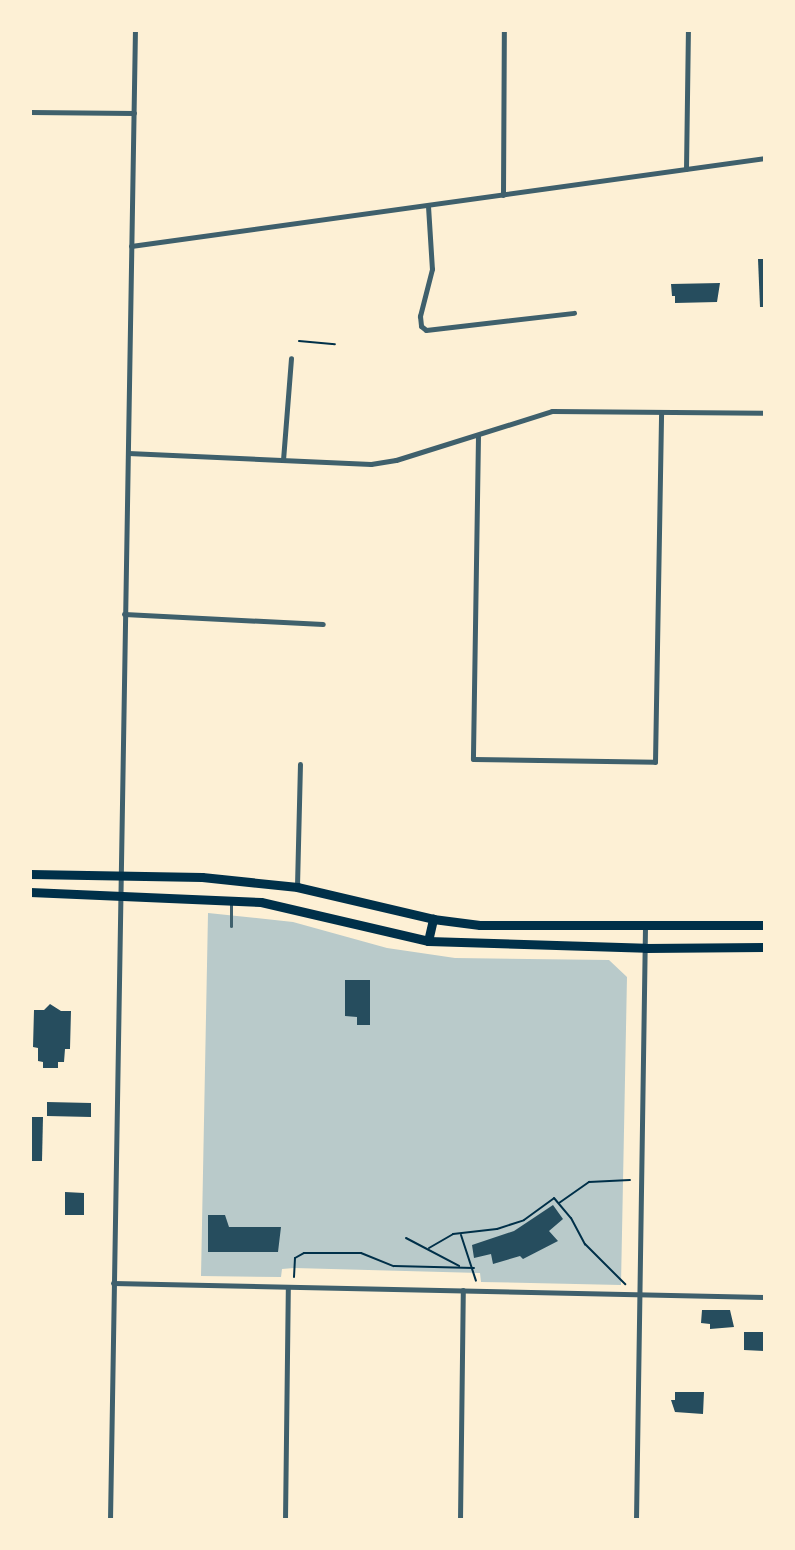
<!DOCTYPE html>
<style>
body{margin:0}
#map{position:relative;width:795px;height:1550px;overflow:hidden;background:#fdf0d5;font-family:"Fira Sans",sans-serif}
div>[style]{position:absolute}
.green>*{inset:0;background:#b9caca}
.building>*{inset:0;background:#264d5e}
.path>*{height:2px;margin:-1px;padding:0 1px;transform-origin:1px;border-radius:1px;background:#003049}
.service>*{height:3px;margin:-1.5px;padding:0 1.5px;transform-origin:1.5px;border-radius:1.5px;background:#3f606c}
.minor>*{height:5px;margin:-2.5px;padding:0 2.5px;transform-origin:2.5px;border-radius:2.5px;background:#3f606c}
.trunk>*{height:9px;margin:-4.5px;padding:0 4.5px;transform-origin:4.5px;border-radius:4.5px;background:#003049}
span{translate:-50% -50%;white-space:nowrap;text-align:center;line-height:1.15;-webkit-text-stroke:6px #fdf0d5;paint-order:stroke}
.frame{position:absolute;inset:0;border:32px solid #fdf0d5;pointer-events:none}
</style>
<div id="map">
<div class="green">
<div style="clip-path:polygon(208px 913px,293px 922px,387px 948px,455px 958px,609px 960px,627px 977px,621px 1285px,481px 1282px,480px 1273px,294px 1268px,282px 1269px,281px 1277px,201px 1276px)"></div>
</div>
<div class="building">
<div style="clip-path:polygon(758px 259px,765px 259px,765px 307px,760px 307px)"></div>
<div style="clip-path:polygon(720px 283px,717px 302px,675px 303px,675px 296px,672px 296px,671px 284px)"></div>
<div style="clip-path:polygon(345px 980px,370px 980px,370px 1025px,357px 1025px,357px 1017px,345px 1016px)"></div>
<div style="clip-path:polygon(50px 1004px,61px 1011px,71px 1011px,70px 1049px,65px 1049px,64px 1062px,58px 1062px,58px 1068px,43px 1068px,43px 1062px,38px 1061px,38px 1048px,33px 1047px,34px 1010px,44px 1010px)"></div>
<div style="clip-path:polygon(47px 1102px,91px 1103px,91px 1117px,47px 1116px)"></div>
<div style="clip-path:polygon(30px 1117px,43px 1117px,42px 1161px,30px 1161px)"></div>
<div style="clip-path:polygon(65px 1192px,84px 1193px,84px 1215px,65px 1215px)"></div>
<div style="clip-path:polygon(553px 1205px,563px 1219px,549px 1231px,558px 1241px,523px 1259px,520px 1256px,493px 1264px,491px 1254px,474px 1258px,472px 1245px,514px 1231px)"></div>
<div style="clip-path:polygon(208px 1215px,225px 1215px,229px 1227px,281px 1227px,278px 1252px,208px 1252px)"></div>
<div style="clip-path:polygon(702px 1310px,730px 1310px,734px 1327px,710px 1329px,710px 1324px,701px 1323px)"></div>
<div style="clip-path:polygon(744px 1332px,765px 1332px,765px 1351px,744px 1350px)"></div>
<div style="clip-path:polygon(675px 1392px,704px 1392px,703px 1414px,675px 1412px,671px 1400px,675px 1400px)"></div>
</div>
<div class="path">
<div style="left:299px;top:341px;width:36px;rotate:5deg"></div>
<div style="left:559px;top:1203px;width:37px;rotate:-35deg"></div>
<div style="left:589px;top:1182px;width:41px;rotate:-2.8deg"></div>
<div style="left:461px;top:1235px;width:48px;rotate:71.9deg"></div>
<div style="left:406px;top:1238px;width:60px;rotate:27.8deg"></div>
<div style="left:429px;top:1248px;width:28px;rotate:-30deg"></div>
<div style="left:453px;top:1234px;width:44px;rotate:-6.5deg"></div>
<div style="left:497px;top:1229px;width:28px;rotate:-18deg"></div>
<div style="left:524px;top:1220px;width:37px;rotate:-36deg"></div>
<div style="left:554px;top:1198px;width:26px;rotate:50deg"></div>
<div style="left:571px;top:1218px;width:30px;rotate:62deg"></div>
<div style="left:585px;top:1244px;width:57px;rotate:45deg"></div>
<div style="left:294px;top:1277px;width:19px;rotate:-87deg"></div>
<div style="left:295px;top:1258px;width:10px;rotate:-29deg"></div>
<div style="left:304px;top:1253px;width:57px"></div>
<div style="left:361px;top:1253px;width:35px;rotate:22deg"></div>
<div style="left:394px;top:1266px;width:80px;rotate:1.4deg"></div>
</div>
<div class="service">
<div style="left:231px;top:926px;width:23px;rotate:-90deg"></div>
</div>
<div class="minor">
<div style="left:30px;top:112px;width:104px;rotate:0.6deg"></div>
<div style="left:686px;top:169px;width:139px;rotate:-89.2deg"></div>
<div style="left:503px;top:195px;width:165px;rotate:-89.7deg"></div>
<div style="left:428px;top:206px;width:63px;rotate:86.4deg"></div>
<div style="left:432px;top:269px;width:49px;rotate:104.3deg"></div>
<div style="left:420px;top:316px;width:10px;rotate:84deg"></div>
<div style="left:421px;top:326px;width:6px;rotate:39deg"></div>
<div style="left:426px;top:330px;width:149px;rotate:-6.6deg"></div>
<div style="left:131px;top:246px;width:640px;rotate:-7.9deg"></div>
<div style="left:478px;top:436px;width:323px;rotate:90.9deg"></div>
<div style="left:473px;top:759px;width:182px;rotate:0.9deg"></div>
<div style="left:655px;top:762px;width:349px;rotate:-89deg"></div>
<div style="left:128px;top:453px;width:243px;rotate:2.6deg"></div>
<div style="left:371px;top:464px;width:25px;rotate:-9deg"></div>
<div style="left:396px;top:460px;width:164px;rotate:-17.4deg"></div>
<div style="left:552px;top:411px;width:213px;rotate:0.5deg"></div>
<div style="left:283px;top:460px;width:102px;rotate:-85.5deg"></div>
<div style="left:124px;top:614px;width:199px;rotate:2.9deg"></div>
<div style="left:297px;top:886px;width:122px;rotate:-88.6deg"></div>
<div style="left:113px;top:1283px;width:652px;rotate:1.23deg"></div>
<div style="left:110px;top:1520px;width:1490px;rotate:-89.04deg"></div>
<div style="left:285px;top:1520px;width:233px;rotate:-89.3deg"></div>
<div style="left:460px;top:1520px;width:230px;rotate:-89.3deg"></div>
<div style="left:636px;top:1520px;width:595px;rotate:-89.13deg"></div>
</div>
<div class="trunk">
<div style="left:30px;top:874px;width:172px;rotate:1deg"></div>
<div style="left:202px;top:877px;width:96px;rotate:6deg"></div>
<div style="left:297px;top:887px;width:140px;rotate:13.2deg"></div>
<div style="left:433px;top:919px;width:47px;rotate:7.3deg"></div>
<div style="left:480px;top:925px;width:285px"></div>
<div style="left:30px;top:892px;width:231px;rotate:2.5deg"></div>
<div style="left:261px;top:902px;width:171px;rotate:13.1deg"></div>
<div style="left:428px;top:941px;width:217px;rotate:1.8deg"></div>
<div style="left:645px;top:948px;width:120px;rotate:-0.5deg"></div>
<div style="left:428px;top:941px;width:23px;rotate:-77deg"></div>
</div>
<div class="frame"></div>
</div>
